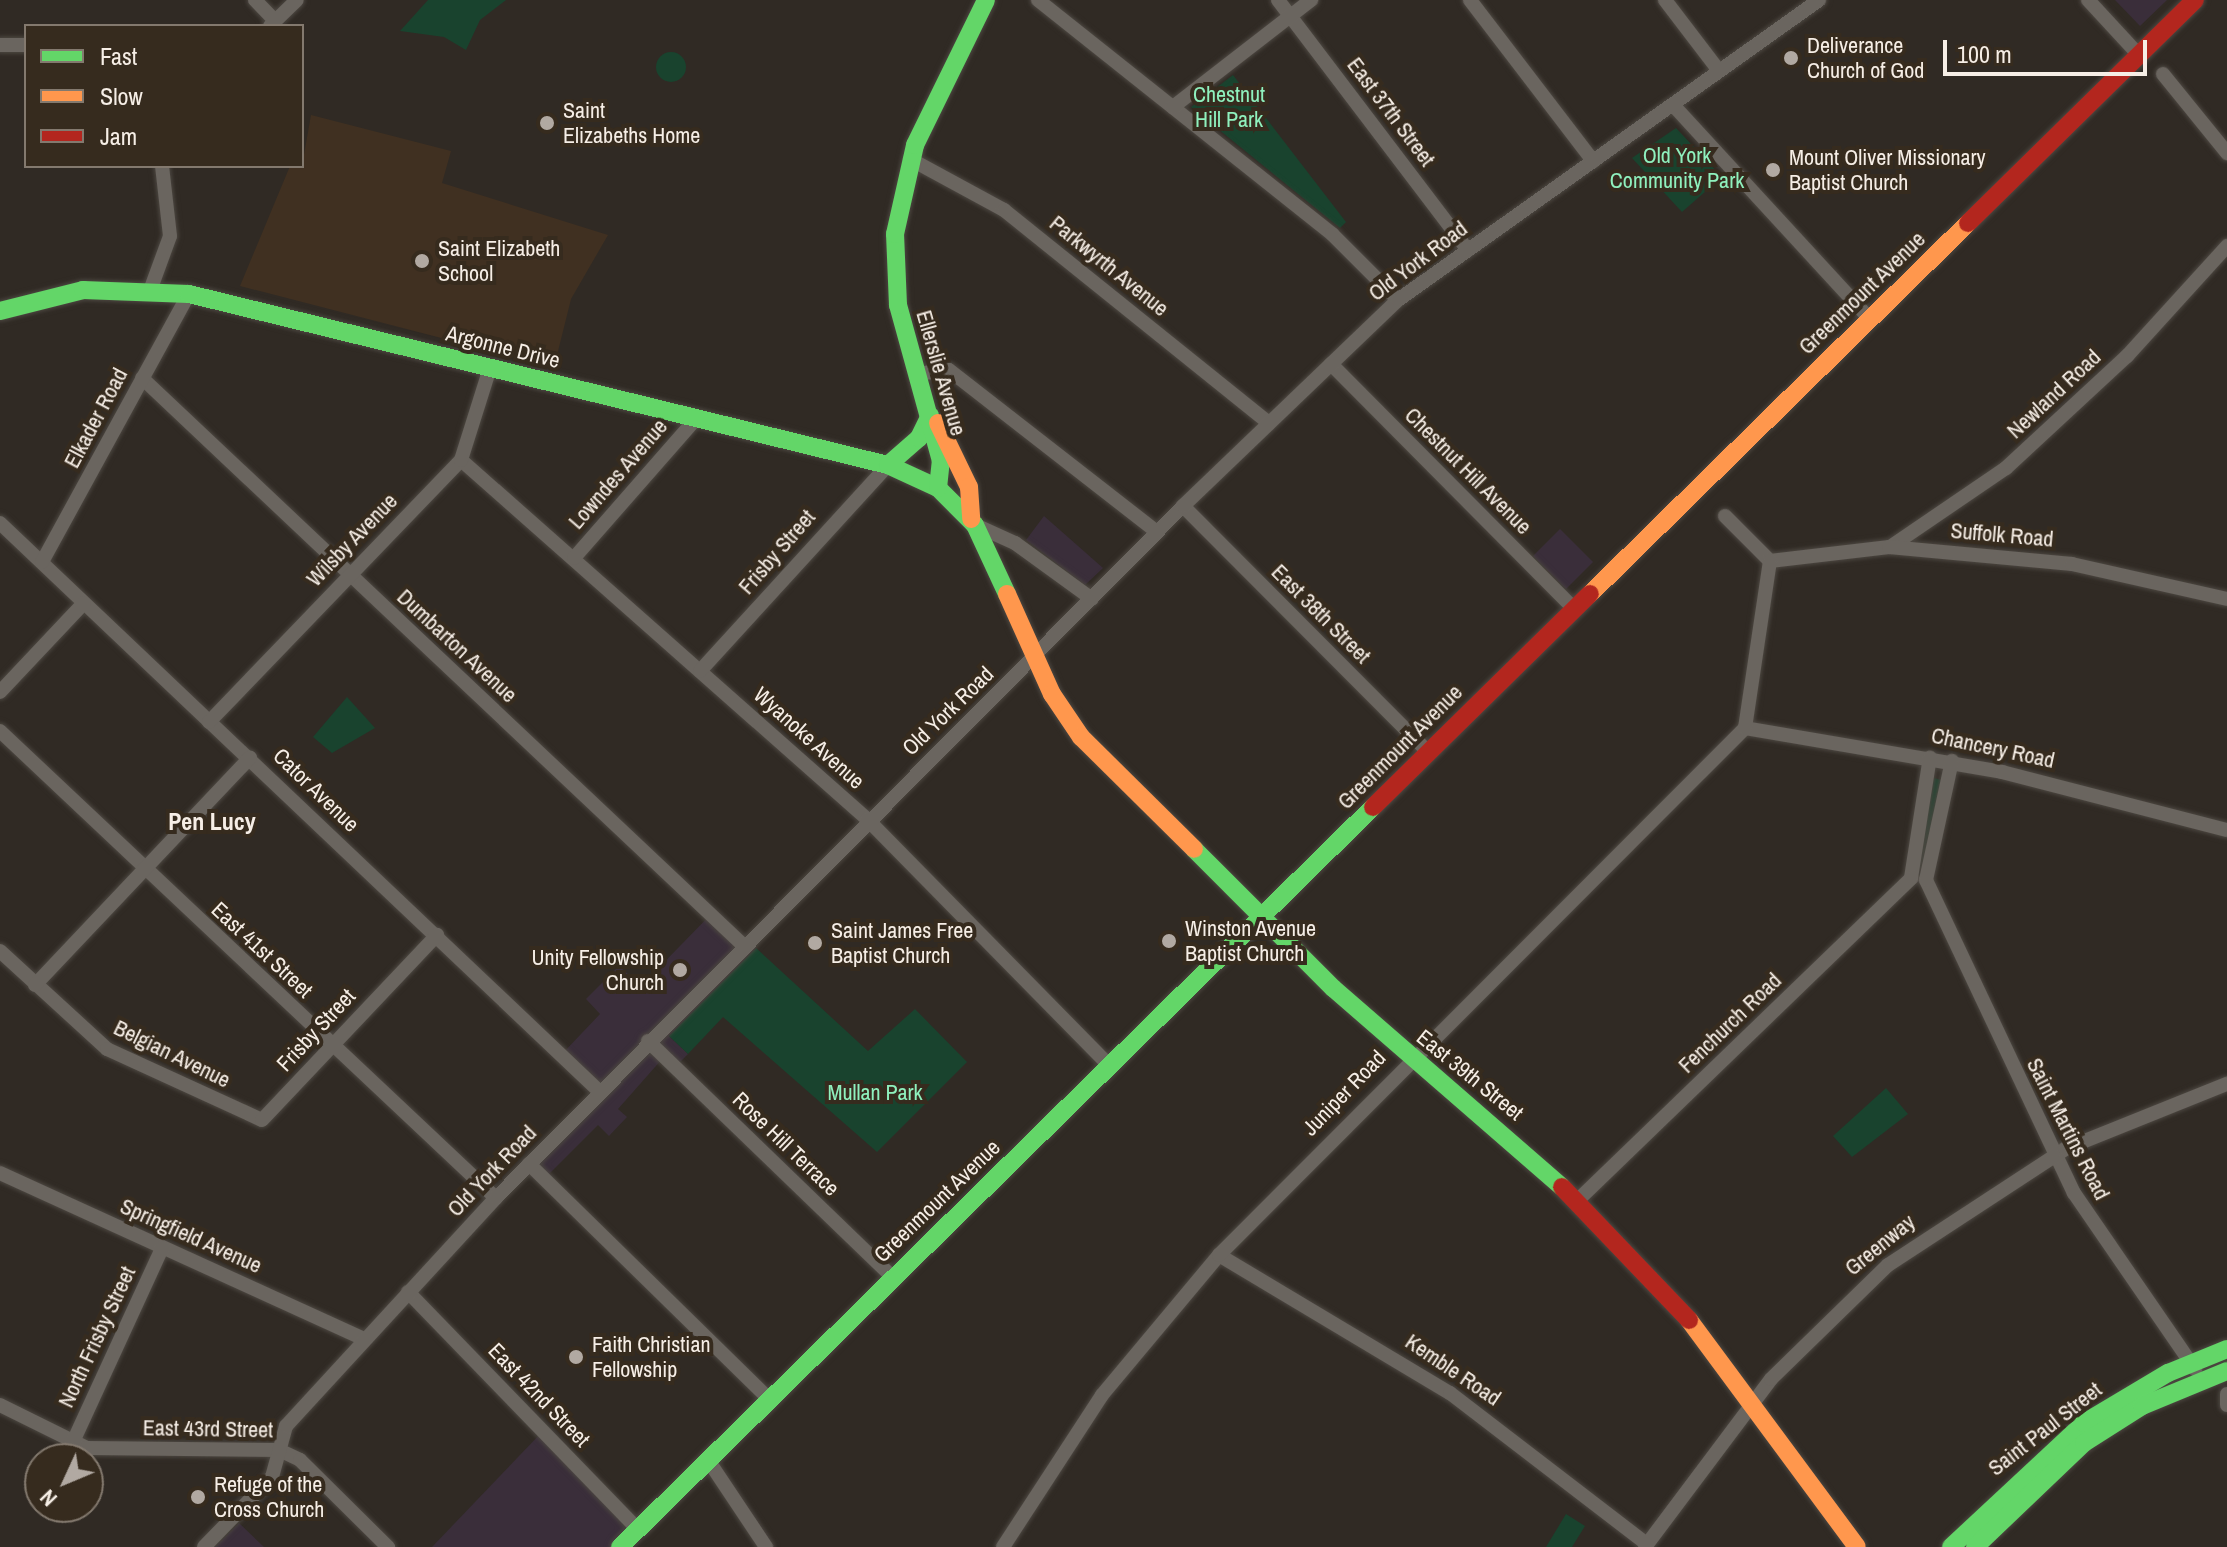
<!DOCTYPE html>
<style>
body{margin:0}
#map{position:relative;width:2227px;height:1547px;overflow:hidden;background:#302a24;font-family:"Archivo Narrow",sans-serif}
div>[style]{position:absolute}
.commercial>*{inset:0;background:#3a2e3a}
.built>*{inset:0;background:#403021}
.green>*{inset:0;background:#19432e}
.round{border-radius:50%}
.roads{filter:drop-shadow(0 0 2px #4c4741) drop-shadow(0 0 2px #4c4741)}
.street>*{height:14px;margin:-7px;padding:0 7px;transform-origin:7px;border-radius:7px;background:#6a655f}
.fast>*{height:18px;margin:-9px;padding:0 9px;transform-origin:9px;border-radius:9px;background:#63d668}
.slow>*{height:18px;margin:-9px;padding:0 9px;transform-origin:9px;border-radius:9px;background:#ff974d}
.jam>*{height:18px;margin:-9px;padding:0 9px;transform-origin:9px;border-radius:9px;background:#b3261e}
.dots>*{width:22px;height:22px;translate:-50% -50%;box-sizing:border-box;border:4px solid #362b1e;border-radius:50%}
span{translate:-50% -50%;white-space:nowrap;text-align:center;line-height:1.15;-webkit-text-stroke:8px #362b1e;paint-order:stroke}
.poi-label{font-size:22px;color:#f6eee6}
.left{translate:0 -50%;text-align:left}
.right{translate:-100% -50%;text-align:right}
.park-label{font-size:22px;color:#8ff1be}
.street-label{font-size:22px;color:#f6eee6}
.neighbourhood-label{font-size:24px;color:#f6eee6;font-weight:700}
.legend{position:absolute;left:24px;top:24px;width:280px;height:144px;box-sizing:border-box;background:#362b1e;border:2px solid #83796e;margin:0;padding:10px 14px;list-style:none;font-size:24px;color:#f6eee6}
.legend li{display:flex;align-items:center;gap:16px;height:40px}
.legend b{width:40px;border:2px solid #83796e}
.north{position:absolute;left:24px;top:1443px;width:80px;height:80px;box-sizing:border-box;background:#362b1e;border:2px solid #83796e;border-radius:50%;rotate:226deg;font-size:22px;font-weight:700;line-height:32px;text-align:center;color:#f6eee6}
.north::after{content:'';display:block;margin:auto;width:28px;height:36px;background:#b1a9a2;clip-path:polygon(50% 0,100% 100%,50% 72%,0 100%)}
.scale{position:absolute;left:1943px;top:40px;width:204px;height:36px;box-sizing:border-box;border:4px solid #f6eee6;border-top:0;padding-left:10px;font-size:24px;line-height:28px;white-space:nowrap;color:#f6eee6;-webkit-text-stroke:6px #362b1e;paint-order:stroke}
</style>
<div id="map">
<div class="commercial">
<div style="clip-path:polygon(2115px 0,2167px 0,2140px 26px)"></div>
<div style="clip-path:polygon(1044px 516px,1103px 568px,1085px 585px,1026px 540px)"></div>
<div style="clip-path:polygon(1560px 529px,1593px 562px,1566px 589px,1533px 556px)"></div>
<div style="clip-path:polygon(715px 910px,756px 948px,669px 1036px,688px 1054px,674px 1068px,663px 1058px,618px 1109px,627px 1117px,609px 1136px,598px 1125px,545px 1178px,529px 1162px,598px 1090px,562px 1054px,600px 1014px,586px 999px,619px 966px,641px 986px)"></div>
<div style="clip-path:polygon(543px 1431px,638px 1529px,620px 1547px,432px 1547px)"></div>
<div style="clip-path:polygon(239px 1523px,264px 1547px,215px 1547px)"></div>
</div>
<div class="built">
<div style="clip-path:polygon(311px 115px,451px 151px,442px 183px,608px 235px,571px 299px,554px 367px,240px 286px,290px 166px,302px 166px)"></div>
</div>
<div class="green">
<div style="clip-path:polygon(428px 0,506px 0,480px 20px,466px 50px,444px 37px,400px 31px)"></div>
<div class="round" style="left:656px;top:52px;width:30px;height:30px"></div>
<div style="clip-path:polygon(1233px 75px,1346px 222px,1340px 228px,1191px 107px)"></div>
<div style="clip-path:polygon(1676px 128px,1722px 177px,1682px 212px,1632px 158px)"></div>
<div style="clip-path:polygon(347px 697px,375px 728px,332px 753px,313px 737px)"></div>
<div style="clip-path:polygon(1934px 778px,1941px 780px,1923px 868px,1918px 866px)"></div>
<div style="clip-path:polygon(756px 948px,868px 1051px,915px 1009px,967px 1062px,877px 1152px,723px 1017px,688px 1054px,669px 1036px)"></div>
<div style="clip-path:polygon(1886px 1088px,1908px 1114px,1852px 1157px,1833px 1136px)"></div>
<div style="clip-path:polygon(1566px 1514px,1585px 1526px,1572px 1547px,1546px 1547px)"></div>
</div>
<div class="roads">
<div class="street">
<div style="left:255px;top:0;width:29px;rotate:46deg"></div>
<div style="left:1038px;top:0;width:376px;rotate:38.5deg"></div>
<div style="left:1332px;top:234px;width:93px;rotate:45deg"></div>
<div style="left:1278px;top:0;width:314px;rotate:52.8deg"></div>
<div style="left:1470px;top:0;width:203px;rotate:52.6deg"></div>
<div style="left:1665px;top:0;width:89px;rotate:52.7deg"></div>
<div style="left:2088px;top:0;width:75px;rotate:47.2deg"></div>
<div style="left:270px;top:26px;width:37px;rotate:-44deg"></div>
<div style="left:0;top:45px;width:26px"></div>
<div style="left:2163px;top:74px;width:102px;rotate:51deg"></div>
<div style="left:1673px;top:105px;width:291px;rotate:47.4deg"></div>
<div style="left:1173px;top:107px;width:175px;rotate:-37.8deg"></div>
<div style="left:910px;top:159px;width:107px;rotate:28.5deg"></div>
<div style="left:1004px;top:210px;width:340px;rotate:38.8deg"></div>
<div style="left:151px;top:288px;width:55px;rotate:-69.9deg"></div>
<div style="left:170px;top:236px;width:70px;rotate:-96.5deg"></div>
<div style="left:1331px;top:364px;width:345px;rotate:45.2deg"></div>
<div style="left:916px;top:374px;width:33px;rotate:-7deg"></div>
<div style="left:949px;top:370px;width:264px;rotate:37.9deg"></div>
<div style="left:142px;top:378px;width:826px;rotate:43.33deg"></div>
<div style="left:461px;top:460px;width:542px;rotate:41.48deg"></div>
<div style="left:867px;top:819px;width:346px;rotate:45.5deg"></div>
<div style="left:1183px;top:506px;width:349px;rotate:45.1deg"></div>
<div style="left:1725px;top:516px;width:64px;rotate:45deg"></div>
<div style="left:0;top:523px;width:827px;rotate:43.48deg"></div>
<div style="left:975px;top:525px;width:44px;rotate:24.2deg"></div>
<div style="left:1015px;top:543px;width:95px;rotate:36deg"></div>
<div style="left:1890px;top:547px;width:140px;rotate:-34.3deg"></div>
<div style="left:2006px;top:468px;width:165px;rotate:-42.8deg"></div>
<div style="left:2127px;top:356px;width:149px;rotate:-47.7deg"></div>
<div style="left:574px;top:558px;width:184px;rotate:-48.8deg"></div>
<div style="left:1770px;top:561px;width:120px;rotate:-6.7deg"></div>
<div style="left:1889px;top:547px;width:184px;rotate:5.3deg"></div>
<div style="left:2072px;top:564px;width:159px;rotate:12.7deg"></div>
<div style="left:42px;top:562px;width:306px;rotate:-61.3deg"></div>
<div style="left:700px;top:671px;width:279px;rotate:-47.6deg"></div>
<div style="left:0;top:692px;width:122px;rotate:-46.7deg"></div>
<div style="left:209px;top:722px;width:364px;rotate:-46.1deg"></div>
<div style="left:461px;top:460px;width:96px;rotate:-72.5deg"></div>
<div style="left:1745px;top:728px;width:261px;rotate:9.7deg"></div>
<div style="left:2002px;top:772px;width:232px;rotate:14.5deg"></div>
<div style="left:0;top:731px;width:681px;rotate:43.28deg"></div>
<div style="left:1911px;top:878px;width:122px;rotate:-81.1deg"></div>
<div style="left:1926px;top:880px;width:346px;rotate:64.7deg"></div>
<div style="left:2074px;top:1193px;width:214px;rotate:55.5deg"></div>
<div style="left:1926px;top:880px;width:122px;rotate:-77.7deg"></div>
<div style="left:0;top:951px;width:145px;rotate:42.5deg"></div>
<div style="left:107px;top:1049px;width:170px;rotate:24.6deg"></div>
<div style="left:262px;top:1120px;width:255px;rotate:-46.6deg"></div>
<div style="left:35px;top:985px;width:313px;rotate:-46.6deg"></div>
<div style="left:648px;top:1041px;width:341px;rotate:44deg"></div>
<div style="left:529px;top:1164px;width:339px;rotate:44.4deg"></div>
<div style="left:0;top:1173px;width:400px;rotate:24.5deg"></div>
<div style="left:1579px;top:1199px;width:462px;rotate:-44deg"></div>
<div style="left:1219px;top:1255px;width:269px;rotate:30.9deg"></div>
<div style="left:1450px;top:1393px;width:248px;rotate:37.5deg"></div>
<div style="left:408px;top:1292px;width:330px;rotate:45.9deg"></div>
<div style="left:2227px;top:1394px;width:11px;rotate:90deg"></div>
<div style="left:0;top:1405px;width:97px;rotate:26.3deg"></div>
<div style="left:87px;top:1448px;width:192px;rotate:0.6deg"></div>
<div style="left:279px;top:1450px;width:23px;rotate:25deg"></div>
<div style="left:300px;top:1460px;width:124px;rotate:44.7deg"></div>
<div style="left:72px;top:1444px;width:216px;rotate:-65.3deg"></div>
<div style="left:708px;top:1460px;width:105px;rotate:56.3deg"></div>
<div style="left:204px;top:1547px;width:98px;rotate:-45.8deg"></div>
<div style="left:272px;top:1477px;width:53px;rotate:-74.6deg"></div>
<div style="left:286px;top:1426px;width:310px;rotate:-47.4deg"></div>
<div style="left:496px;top:1198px;width:975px;rotate:-45.21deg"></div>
<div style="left:1183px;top:506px;width:298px;rotate:-43.8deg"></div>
<div style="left:1398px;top:300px;width:517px;rotate:-35.47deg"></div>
<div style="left:1003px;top:1547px;width:181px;rotate:-56.9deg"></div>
<div style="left:1102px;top:1395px;width:182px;rotate:-50.1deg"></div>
<div style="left:1219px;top:1255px;width:745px;rotate:-45.05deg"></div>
<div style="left:1745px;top:728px;width:169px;rotate:-81.5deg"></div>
<div style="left:1645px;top:1547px;width:210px;rotate:-53.1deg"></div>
<div style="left:1771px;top:1379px;width:163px;rotate:-44.3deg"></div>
<div style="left:1888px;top:1265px;width:212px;rotate:-33.2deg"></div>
<div style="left:2065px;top:1149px;width:175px;rotate:-21.9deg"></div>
</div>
<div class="fast">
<div style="left:0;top:311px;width:86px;rotate:-14.2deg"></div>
<div style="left:83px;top:290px;width:106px;rotate:2.2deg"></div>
<div style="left:189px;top:294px;width:720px;rotate:13.75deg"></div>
<div style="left:888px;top:465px;width:55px;rotate:24.7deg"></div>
<div style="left:938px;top:488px;width:52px;rotate:45deg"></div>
<div style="left:975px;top:525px;width:76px;rotate:65.1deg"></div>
<div style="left:888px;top:465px;width:41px;rotate:-41.1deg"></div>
<div style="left:919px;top:438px;width:25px;rotate:-64deg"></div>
<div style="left:938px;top:488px;width:27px;rotate:-84deg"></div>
<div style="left:941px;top:461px;width:162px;rotate:-105.4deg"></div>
<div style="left:898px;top:305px;width:71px;rotate:-92.4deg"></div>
<div style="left:895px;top:234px;width:91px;rotate:-77.3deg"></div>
<div style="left:915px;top:145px;width:161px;rotate:-63.9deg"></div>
<div style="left:1194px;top:849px;width:197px;rotate:45deg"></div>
<div style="left:1333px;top:988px;width:303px;rotate:41deg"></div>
<div style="left:620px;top:1547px;width:1056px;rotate:-44.5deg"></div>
<div style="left:1951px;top:1547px;width:182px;rotate:-43deg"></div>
<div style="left:2084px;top:1423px;width:98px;rotate:-30.8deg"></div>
<div style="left:2168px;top:1373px;width:64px;rotate:-22.1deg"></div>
<div style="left:1975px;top:1547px;width:151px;rotate:-43.7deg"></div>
<div style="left:2084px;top:1443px;width:69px;rotate:-32.5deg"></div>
<div style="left:2142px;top:1406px;width:92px;rotate:-22.4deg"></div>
</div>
<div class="slow">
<div style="left:938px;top:423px;width:71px;rotate:64.2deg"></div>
<div style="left:969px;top:487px;width:32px;rotate:86deg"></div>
<div style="left:1007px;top:594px;width:110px;rotate:65.8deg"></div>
<div style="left:1052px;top:694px;width:52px;rotate:56deg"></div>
<div style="left:1081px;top:737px;width:159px;rotate:44.7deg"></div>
<div style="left:1590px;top:594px;width:530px;rotate:-44.46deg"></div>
<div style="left:1689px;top:1320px;width:282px;rotate:53.5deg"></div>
</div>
<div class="jam">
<div style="left:1968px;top:223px;width:318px;rotate:-44.5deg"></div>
<div style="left:1373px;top:807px;width:304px;rotate:-44.5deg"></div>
<div style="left:1562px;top:1187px;width:184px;rotate:46.3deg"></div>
</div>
</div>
<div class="dots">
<div style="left:1791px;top:58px;background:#b1a9a2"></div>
<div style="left:547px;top:123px;background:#b1a9a2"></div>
<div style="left:1773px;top:170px;background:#b1a9a2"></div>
<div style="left:422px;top:261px;background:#b1a9a2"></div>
<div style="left:1169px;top:941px;background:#b1a9a2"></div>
<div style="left:815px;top:943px;background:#b1a9a2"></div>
<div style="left:680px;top:970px;background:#b1a9a2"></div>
<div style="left:576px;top:1357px;background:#b1a9a2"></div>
<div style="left:198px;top:1497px;background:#b1a9a2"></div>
</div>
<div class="poi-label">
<span class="left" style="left:1807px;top:58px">Deliverance<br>Church of God</span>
<span class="left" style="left:563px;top:123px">Saint<br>Elizabeths Home</span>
<span class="left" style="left:1789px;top:170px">Mount Oliver Missionary<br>Baptist Church</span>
<span class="left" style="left:438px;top:261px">Saint Elizabeth<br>School</span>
<span class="left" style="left:1185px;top:941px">Winston Avenue<br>Baptist Church</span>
<span class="left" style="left:831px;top:943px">Saint James Free<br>Baptist Church</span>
<span class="right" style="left:664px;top:970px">Unity Fellowship<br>Church</span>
<span class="left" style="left:592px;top:1357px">Faith Christian<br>Fellowship</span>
<span class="left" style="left:214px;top:1497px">Refuge of the<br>Cross Church</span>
</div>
<div class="park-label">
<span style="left:1229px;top:107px">Chestnut<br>Hill Park</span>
<span style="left:1677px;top:168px">Old York<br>Community Park</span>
<span style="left:875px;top:1093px">Mullan Park</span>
</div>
<div class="street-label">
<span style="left:1391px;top:112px;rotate:53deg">East 37th Street</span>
<span style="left:1418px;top:261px;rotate:-37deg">Old York Road</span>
<span style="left:1109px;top:266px;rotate:39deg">Parkwyrth Avenue</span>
<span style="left:1862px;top:293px;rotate:-44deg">Greenmount Avenue</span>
<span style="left:503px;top:347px;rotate:14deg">Argonne Drive</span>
<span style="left:941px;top:373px;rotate:74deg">Ellerslie Avenue</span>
<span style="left:2054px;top:394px;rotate:-43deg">Newland Road</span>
<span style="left:96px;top:418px;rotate:-62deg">Elkader Road</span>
<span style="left:1468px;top:471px;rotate:45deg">Chestnut Hill Avenue</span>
<span style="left:618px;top:474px;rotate:-49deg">Lowndes Avenue</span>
<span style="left:2002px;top:535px;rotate:5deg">Suffolk Road</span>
<span style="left:352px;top:540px;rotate:-46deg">Wilsby Avenue</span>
<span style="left:777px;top:552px;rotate:-49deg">Frisby Street</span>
<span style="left:1321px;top:614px;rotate:45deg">East 38th Street</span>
<span style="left:457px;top:646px;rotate:43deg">Dumbarton Avenue</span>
<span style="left:948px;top:711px;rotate:-44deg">Old York Road</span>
<span style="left:809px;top:738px;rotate:42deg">Wyanoke Avenue</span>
<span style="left:1400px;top:747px;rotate:-45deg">Greenmount Avenue</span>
<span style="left:1993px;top:748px;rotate:12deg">Chancery Road</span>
<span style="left:316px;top:790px;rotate:44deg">Cator Avenue</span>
<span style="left:262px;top:950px;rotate:43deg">East 41st Street</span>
<span style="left:1730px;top:1023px;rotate:-44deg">Fenchurch Road</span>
<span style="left:316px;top:1030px;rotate:-47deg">Frisby Street</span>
<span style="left:172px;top:1054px;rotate:26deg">Belgian Avenue</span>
<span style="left:1470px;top:1075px;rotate:39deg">East 39th Street</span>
<span style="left:1344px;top:1093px;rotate:-46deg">Juniper Road</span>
<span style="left:2068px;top:1129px;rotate:63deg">Saint Martins Road</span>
<span style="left:786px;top:1144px;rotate:44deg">Rose Hill Terrace</span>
<span style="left:492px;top:1171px;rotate:-46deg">Old York Road</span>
<span style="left:937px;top:1201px;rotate:-44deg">Greenmount Avenue</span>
<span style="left:191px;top:1236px;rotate:24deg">Springfield Avenue</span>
<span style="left:1880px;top:1245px;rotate:-39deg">Greenway</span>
<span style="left:97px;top:1337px;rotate:-65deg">North Frisby Street</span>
<span style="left:1453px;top:1370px;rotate:34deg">Kemble Road</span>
<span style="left:539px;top:1395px;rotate:46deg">East 42nd Street</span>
<span style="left:208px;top:1429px;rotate:1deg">East 43rd Street</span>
<span style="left:2045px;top:1429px;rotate:-38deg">Saint Paul Street</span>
</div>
<div class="neighbourhood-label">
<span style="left:212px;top:822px">Pen Lucy</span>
</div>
<ul class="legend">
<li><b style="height:10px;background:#63d668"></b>Fast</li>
<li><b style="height:10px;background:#ff974d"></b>Slow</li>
<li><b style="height:10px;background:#b3261e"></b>Jam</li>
</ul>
<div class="north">N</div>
<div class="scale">100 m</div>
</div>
